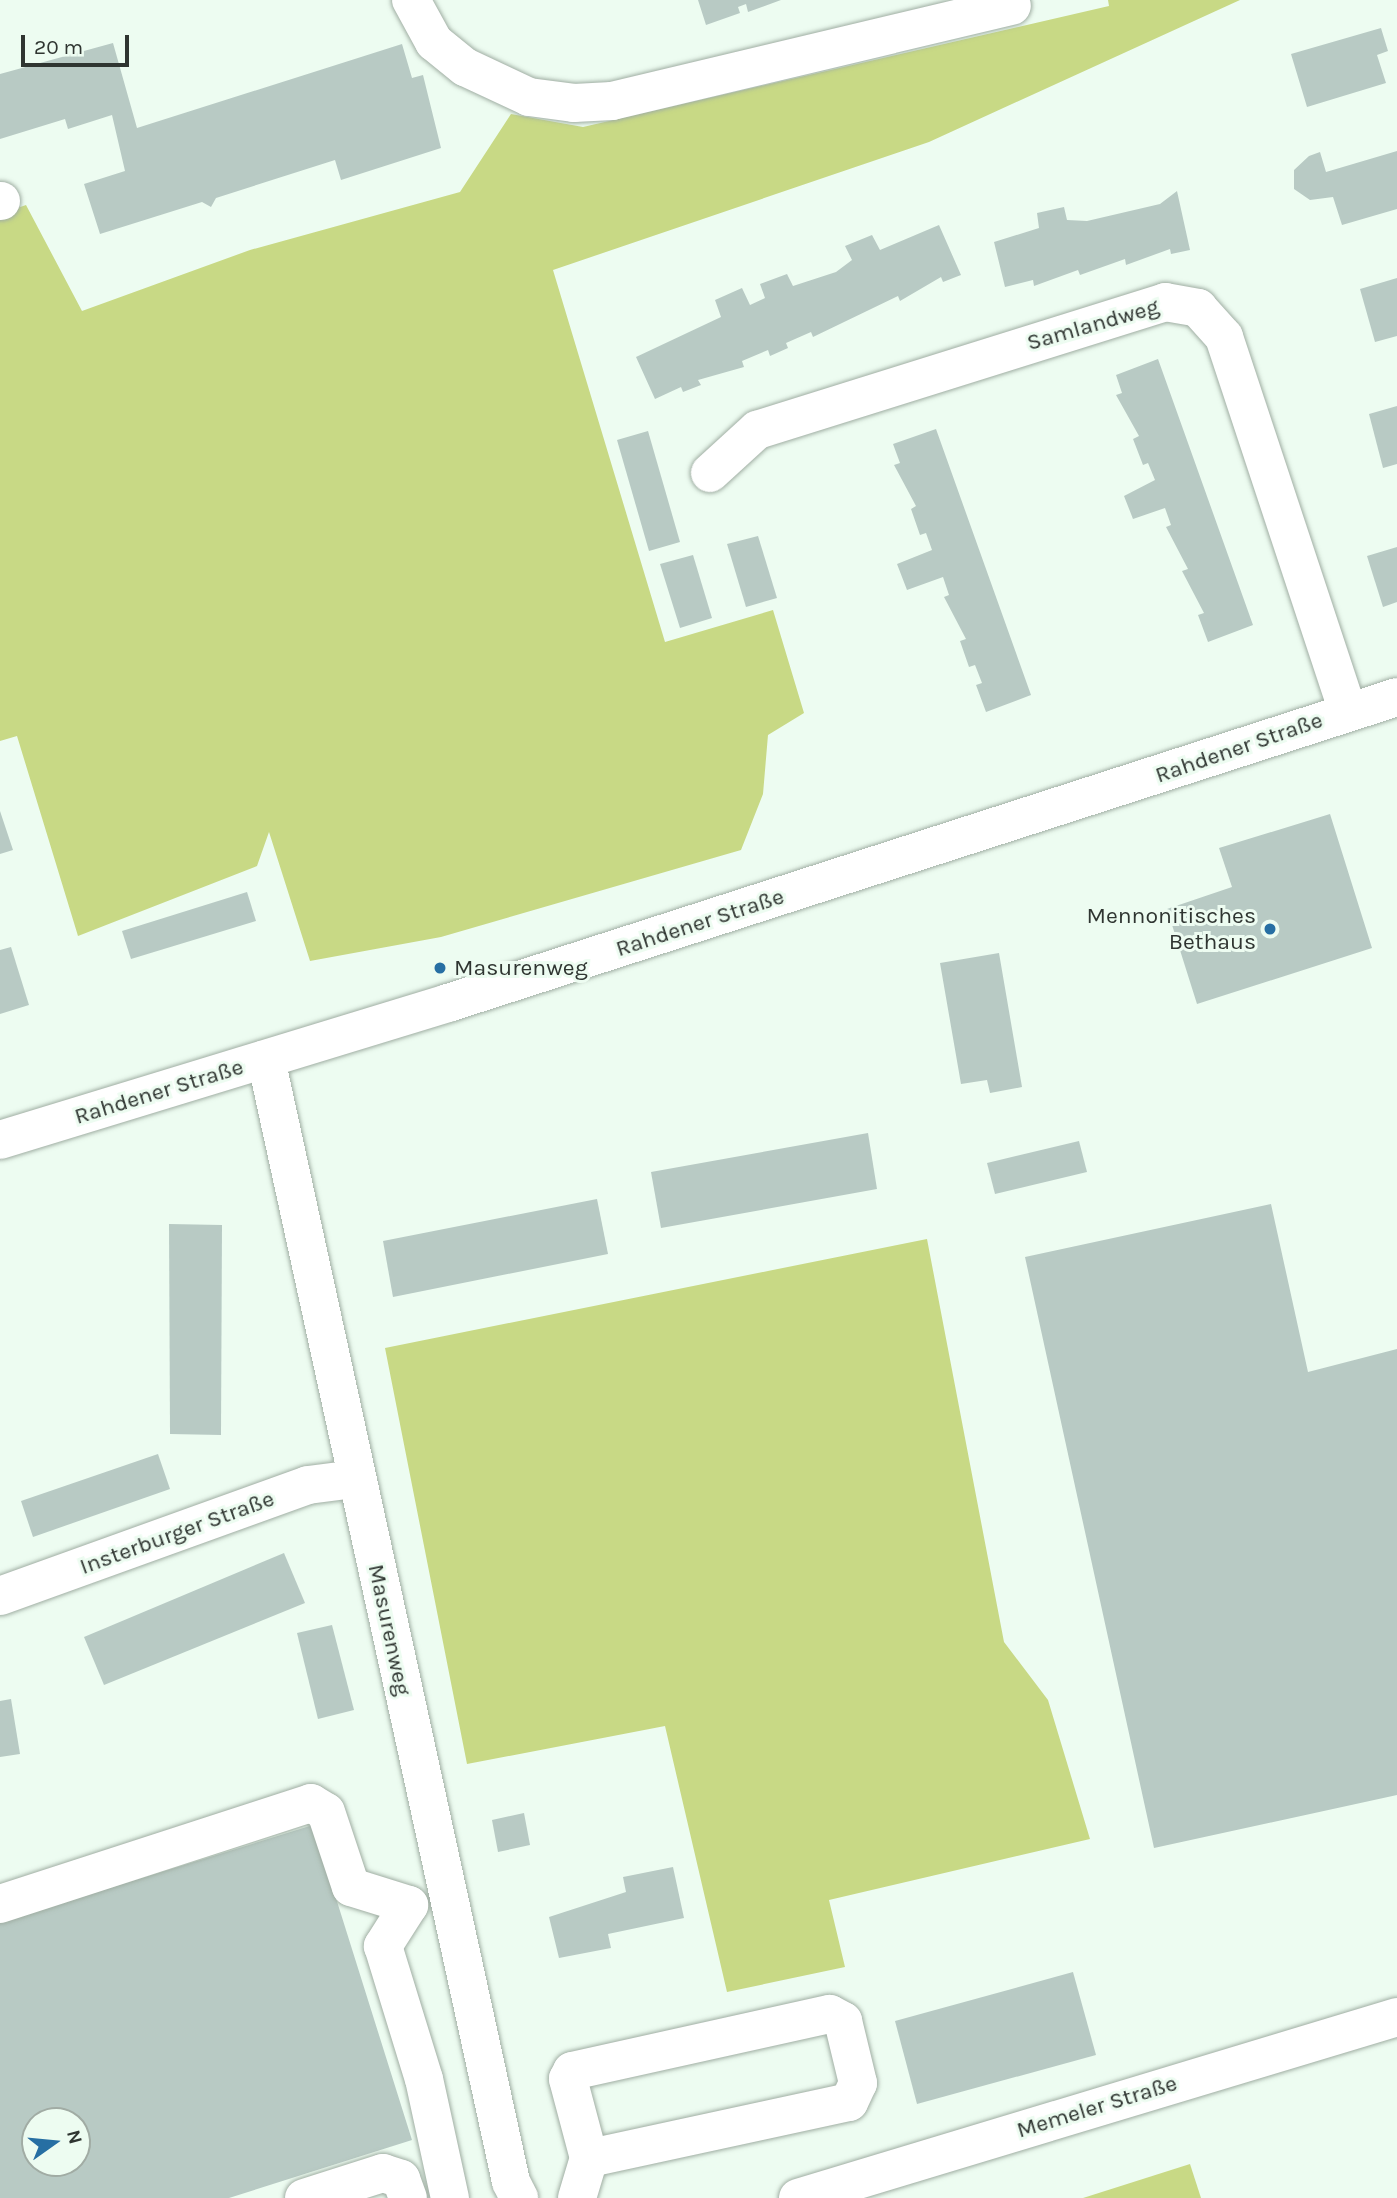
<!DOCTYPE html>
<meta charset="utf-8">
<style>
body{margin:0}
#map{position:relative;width:1397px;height:2198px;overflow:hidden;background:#edfcf1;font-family:Karla,sans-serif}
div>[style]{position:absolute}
.green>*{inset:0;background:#c8d985}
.building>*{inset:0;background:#b8cac4}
.roads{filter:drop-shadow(0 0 2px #a0aea3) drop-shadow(0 0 2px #a0aea3)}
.minor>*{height:38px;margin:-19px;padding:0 19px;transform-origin:19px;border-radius:19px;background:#fff}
.dots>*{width:19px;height:19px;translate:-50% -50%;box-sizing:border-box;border:4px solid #edfcf1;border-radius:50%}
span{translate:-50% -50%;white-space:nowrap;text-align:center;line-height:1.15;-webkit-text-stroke:6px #edfcf1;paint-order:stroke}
.street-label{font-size:23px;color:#2f3531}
.poi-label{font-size:23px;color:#2f3531}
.right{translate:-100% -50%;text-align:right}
.left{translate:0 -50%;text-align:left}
.north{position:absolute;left:21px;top:2107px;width:70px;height:70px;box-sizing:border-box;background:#edfcf1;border:2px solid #a1aca4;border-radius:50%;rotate:75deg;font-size:19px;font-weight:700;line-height:28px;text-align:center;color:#2f3531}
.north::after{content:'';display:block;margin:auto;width:24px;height:32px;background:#276fa3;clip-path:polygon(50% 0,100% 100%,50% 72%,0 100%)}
.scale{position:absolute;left:21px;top:35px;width:108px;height:32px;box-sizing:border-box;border:4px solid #2f3531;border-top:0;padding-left:9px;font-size:21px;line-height:24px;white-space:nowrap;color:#2f3531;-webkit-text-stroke:5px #edfcf1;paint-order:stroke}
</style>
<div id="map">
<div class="green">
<div style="clip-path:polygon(1108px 0,1240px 0,929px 142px,553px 270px,665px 642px,773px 610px,804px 713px,768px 735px,763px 794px,741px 850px,441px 937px,310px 961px,269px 832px,257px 866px,78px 936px,17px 736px,0 741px,0 214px,26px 205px,82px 311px,250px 250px,460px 192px,511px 114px,583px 127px,1109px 6px)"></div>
<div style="clip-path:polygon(927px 1239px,1004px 1642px,1048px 1700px,1090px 1839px,829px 1900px,845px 1967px,727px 1992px,665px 1726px,467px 1764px,385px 1348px)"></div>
<div style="clip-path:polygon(1190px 2164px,1201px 2198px,1083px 2198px)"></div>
</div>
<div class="building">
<div style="clip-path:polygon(698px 0,781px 0,748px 12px,746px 4px,738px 7px,740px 13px,706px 25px)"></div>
<div style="clip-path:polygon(1381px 28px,1388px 51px,1377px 55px,1386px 83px,1307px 107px,1291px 54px)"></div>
<div style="clip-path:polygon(113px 43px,137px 128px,402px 44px,412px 78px,423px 75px,441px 148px,341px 180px,335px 160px,216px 198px,211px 207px,202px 202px,100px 234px,84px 184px,125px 171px,112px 115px,68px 129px,65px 119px,0 139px,0 74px)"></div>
<div style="clip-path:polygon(1397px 151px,1397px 209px,1342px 225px,1333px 197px,1310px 200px,1294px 189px,1294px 170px,1309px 156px,1320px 152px,1326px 172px)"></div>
<div style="clip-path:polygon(1177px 191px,1190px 250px,1171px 254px,1170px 249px,1126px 265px,1125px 259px,1080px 275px,1078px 270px,1034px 286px,1033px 280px,1005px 287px,994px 242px,1039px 228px,1037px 213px,1064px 207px,1067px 220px,1087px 221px,1160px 204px)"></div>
<div style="clip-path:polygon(939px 225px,961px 275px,943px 282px,941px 277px,900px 301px,898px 296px,813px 337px,811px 332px,786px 343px,788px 348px,770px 356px,768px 350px,742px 361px,744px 367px,698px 380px,701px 385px,683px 392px,681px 387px,655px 399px,636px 357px,721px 317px,715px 300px,742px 288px,750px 305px,765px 298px,760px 284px,787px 274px,793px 286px,836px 272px,852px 260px,845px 246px,872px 235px,880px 250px)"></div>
<div style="clip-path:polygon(1397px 278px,1397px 336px,1375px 342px,1360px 289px)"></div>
<div style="clip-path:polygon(1158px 359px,1253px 625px,1208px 642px,1198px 615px,1204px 613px,1182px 571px,1188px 569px,1166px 527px,1171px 525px,1165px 508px,1133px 519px,1124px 496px,1155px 480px,1148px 463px,1143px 465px,1133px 439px,1139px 436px,1116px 395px,1122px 393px,1116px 375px)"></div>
<div style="clip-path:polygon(1397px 406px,1397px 464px,1383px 468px,1369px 414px)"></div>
<div style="clip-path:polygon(936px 429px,1031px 695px,986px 712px,976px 685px,982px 683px,975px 665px,969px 667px,960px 641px,966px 639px,944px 597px,949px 595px,943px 577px,907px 590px,897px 564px,932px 550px,926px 533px,920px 535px,911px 509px,916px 506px,894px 465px,900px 463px,893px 444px)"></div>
<div style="clip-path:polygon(648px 431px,680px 542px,649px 551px,617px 440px)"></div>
<div style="clip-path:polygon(758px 536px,777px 598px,746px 607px,727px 544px)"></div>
<div style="clip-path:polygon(1397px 547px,1397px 602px,1383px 607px,1367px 556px)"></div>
<div style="clip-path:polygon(693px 555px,712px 618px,680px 628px,660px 564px)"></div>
<div style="clip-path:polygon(0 811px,13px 850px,0 854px)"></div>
<div style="clip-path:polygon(1330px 814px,1372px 948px,1197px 1004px,1167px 909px,1232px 887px,1219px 848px)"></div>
<div style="clip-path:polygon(247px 892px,256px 921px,131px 959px,122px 931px)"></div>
<div style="clip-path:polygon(11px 947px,29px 1005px,0 1014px,0 950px)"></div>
<div style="clip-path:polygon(999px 953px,1022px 1087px,990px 1093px,987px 1080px,961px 1084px,940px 963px)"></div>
<div style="clip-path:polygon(868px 1133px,877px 1189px,661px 1228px,651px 1172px)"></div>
<div style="clip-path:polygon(1079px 1141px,1087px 1172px,995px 1194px,987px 1163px)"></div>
<div style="clip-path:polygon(597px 1199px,608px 1254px,393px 1297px,383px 1241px)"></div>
<div style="clip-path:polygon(1271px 1204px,1308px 1372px,1397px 1349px,1397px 1795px,1154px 1848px,1025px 1257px)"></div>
<div style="clip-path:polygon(169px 1224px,222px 1225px,221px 1435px,170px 1434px)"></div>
<div style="clip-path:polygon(158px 1454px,170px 1489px,33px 1537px,21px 1501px)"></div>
<div style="clip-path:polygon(284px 1553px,305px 1603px,104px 1685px,84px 1637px)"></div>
<div style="clip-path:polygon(332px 1625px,354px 1710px,318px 1719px,297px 1633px)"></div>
<div style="clip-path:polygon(11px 1699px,20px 1754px,0 1757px,0 1701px)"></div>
<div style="clip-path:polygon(524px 1813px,530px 1845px,498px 1852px,492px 1820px)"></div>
<div style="clip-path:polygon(evenodd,313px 1825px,412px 2140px,229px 2198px,0 2198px,0 1922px,313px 1825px,35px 2121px,77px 2121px,77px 2163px,35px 2163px,35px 2121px)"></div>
<div style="clip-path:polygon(673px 1867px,684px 1918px,608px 1934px,611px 1948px,559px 1958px,549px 1917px,626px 1892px,623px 1877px)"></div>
<div style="clip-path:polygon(1073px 1972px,1096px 2055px,917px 2104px,895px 2021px)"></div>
</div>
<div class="roads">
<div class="minor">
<div style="left:411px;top:0;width:48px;rotate:61.3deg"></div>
<div style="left:434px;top:42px;width:40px;rotate:39deg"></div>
<div style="left:465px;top:67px;width:71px;rotate:25.1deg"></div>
<div style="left:529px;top:97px;width:45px;rotate:7.6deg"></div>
<div style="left:574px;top:103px;width:38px;rotate:-3deg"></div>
<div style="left:612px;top:101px;width:411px;rotate:-13.4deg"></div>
<div style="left:0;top:201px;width:1px"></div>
<div style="left:710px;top:473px;width:64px;rotate:-42.5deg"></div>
<div style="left:757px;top:430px;width:428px;rotate:-17.4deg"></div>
<div style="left:1165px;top:302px;width:34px;rotate:10deg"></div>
<div style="left:1198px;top:308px;width:39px;rotate:48deg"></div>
<div style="left:1224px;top:337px;width:394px;rotate:71.7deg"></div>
<div style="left:266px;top:1059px;width:1149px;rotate:77.69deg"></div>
<div style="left:511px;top:2182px;width:18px;rotate:63deg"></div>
<div style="left:0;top:1140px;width:468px;rotate:-17deg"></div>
<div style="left:448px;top:1003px;width:997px;rotate:-17.87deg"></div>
<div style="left:0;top:1596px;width:327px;rotate:-19.8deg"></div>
<div style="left:308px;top:1485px;width:47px;rotate:-7.3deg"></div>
<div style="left:0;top:1904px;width:327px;rotate:-18deg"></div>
<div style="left:311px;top:1803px;width:17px;rotate:31deg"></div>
<div style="left:326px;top:1812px;width:79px;rotate:71.6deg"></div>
<div style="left:351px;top:1887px;width:61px;rotate:17.2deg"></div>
<div style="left:409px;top:1905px;width:49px;rotate:122.4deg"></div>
<div style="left:383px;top:1946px;width:139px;rotate:72.9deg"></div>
<div style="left:424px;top:2079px;width:122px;rotate:77.7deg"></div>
<div style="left:830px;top:2014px;width:15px;rotate:28deg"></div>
<div style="left:843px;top:2021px;width:64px;rotate:76.4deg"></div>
<div style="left:858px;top:2083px;width:21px;rotate:115deg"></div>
<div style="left:849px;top:2102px;width:266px;rotate:167.8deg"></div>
<div style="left:589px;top:2158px;width:82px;rotate:-104.9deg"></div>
<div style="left:568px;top:2079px;width:9px;rotate:-63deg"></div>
<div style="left:572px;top:2071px;width:264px;rotate:-12.5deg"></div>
<div style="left:304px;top:2198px;width:83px;rotate:-17.6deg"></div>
<div style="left:383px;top:2173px;width:19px;rotate:18deg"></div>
<div style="left:401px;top:2179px;width:20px;rotate:70deg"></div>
<div style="left:577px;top:2198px;width:42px;rotate:-73.3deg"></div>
<div style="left:798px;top:2198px;width:626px;rotate:-16.81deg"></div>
</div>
</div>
<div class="dots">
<div style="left:1270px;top:929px;background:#276fa3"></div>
<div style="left:440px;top:968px;background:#276fa3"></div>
</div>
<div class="street-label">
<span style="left:1093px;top:325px;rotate:-16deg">Samlandweg</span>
<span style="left:1239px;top:748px;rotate:-19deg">Rahdener Straße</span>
<span style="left:700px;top:923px;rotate:-18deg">Rahdener Straße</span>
<span style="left:159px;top:1092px;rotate:-17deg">Rahdener Straße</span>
<span style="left:177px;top:1533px;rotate:-20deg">Insterburger Straße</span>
<span style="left:389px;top:1630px;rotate:78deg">Masurenweg</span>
<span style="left:1097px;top:2107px;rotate:-17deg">Memeler Straße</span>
</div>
<div class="poi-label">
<span class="right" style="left:1256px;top:929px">Mennonitisches<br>Bethaus</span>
<span class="left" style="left:454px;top:968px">Masurenweg</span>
</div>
<div class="north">N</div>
<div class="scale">20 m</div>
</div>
